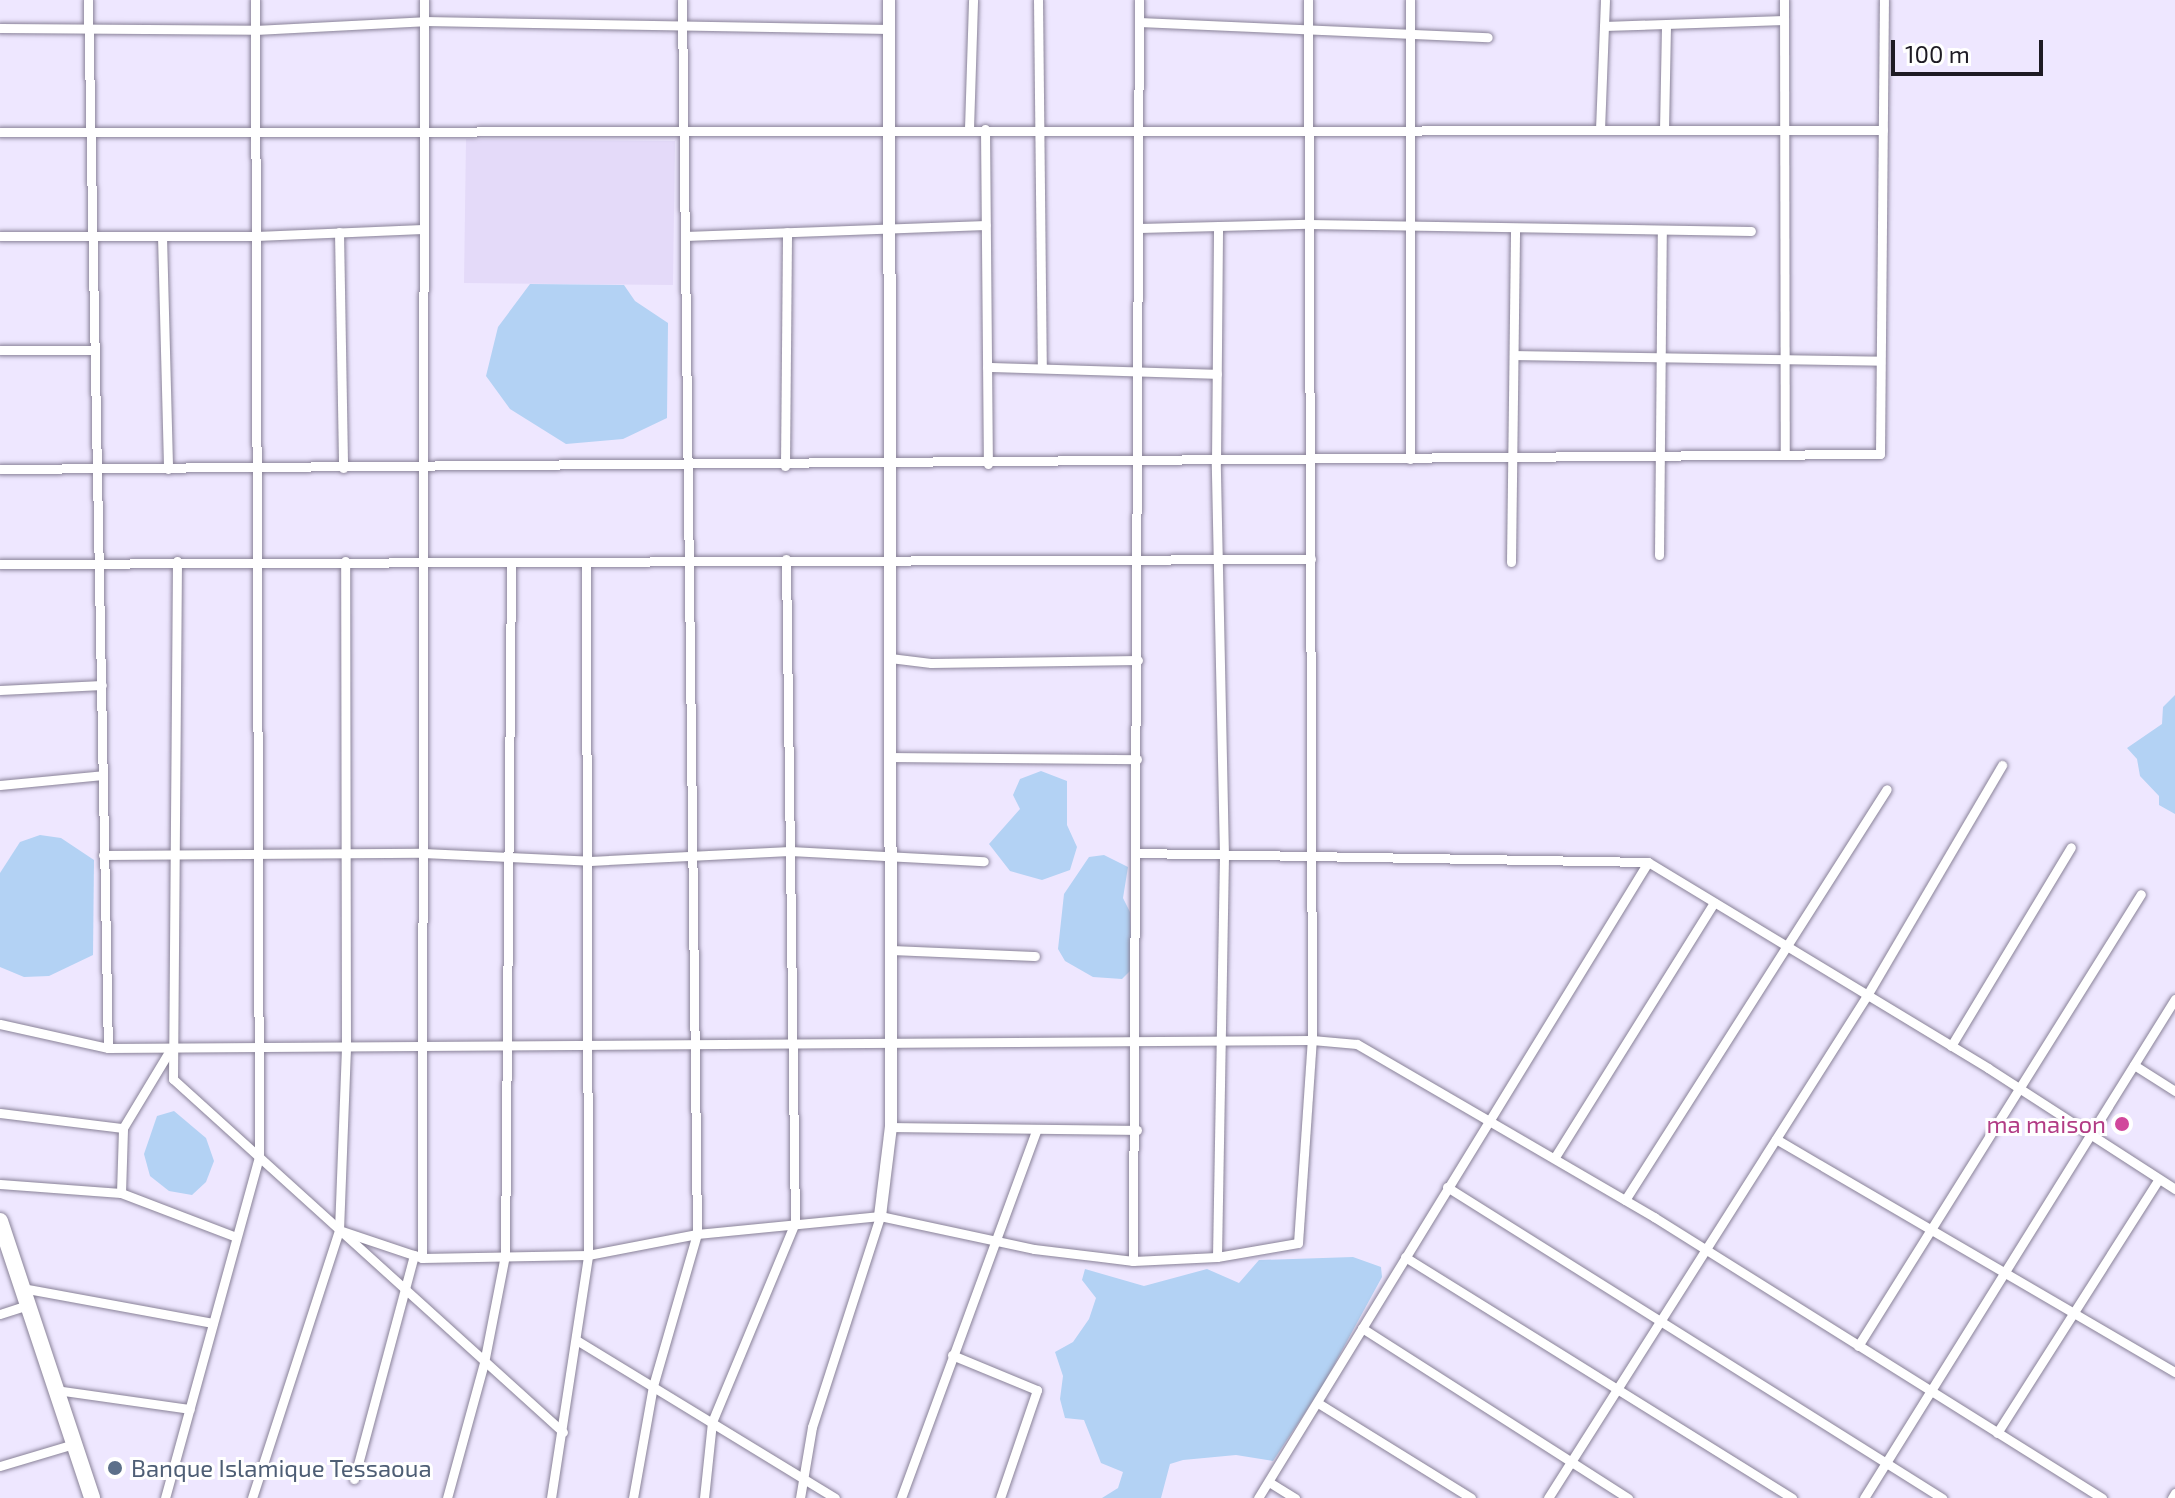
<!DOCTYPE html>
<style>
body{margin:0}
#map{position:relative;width:2175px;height:1498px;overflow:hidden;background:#eee7ff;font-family:"Exo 2",sans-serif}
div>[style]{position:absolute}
.built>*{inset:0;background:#e4daf9}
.water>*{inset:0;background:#b3d2f4}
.roads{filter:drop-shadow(0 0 2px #898298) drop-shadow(0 0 2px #898298)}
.minor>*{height:9px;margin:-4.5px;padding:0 4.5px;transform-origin:4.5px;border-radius:4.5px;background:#fff}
.tertiary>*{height:12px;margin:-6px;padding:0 6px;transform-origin:6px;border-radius:6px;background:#fff}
.trunk>*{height:16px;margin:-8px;padding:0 8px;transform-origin:8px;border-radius:8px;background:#fff}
.dots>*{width:22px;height:22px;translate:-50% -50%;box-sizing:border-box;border:4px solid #fff;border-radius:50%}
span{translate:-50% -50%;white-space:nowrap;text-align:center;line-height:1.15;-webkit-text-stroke:6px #fff;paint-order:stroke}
.hotel-label{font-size:24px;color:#b23c85}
.right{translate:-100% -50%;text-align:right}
.service-label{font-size:24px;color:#4e5e75}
.left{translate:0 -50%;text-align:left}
.scale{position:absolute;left:1891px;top:40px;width:152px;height:36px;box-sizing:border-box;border:4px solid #1e1b24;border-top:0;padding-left:10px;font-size:24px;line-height:28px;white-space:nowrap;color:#1e1b24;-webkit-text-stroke:6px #fff;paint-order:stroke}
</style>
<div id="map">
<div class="built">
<div style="clip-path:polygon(466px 139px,675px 141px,673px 285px,464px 283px)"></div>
</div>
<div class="water">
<div style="clip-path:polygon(530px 284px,624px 285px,635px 301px,668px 323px,667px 418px,623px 439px,566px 444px,510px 409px,486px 376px,498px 327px)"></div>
<div style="clip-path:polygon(2175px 695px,2175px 814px,2159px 805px,2159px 796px,2140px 776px,2137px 759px,2127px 748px,2162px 724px,2163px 707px)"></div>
<div style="clip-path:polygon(1041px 771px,1067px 781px,1067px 825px,1077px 847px,1070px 870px,1042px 880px,1010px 871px,989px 844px,1020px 809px,1013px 795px,1020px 779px)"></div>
<div style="clip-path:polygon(40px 835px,61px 838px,94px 860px,93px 955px,49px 976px,24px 977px,0 967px,0 873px,20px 842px)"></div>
<div style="clip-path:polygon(1104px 855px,1128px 867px,1123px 898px,1130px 912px,1131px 950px,1130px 971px,1122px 979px,1093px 977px,1065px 961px,1058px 949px,1064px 894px,1089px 857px)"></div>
<div style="clip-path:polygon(174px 1111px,206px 1138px,214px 1161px,206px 1182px,192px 1195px,169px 1191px,150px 1176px,144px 1154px,157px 1116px)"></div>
<div style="clip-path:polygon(1353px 1257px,1381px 1267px,1382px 1277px,1322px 1387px,1273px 1461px,1236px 1455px,1183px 1460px,1170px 1464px,1161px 1498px,1102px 1498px,1118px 1488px,1123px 1472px,1101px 1463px,1084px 1420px,1065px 1418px,1060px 1399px,1063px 1376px,1055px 1352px,1073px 1342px,1089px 1319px,1096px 1298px,1082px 1280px,1085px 1269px,1144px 1286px,1207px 1269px,1239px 1283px,1259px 1260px)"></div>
</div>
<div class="roads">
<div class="minor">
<div style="left:88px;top:0;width:1048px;rotate:88.91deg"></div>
<div style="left:1038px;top:0;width:368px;rotate:89.4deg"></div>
<div style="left:1784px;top:0;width:455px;rotate:89.9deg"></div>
<div style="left:1139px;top:22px;width:349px;rotate:2.5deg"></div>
<div style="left:1604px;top:26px;width:180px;rotate:-1.9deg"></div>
<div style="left:0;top:28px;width:255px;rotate:0.4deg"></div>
<div style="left:255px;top:30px;width:169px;rotate:-3deg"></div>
<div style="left:424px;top:21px;width:465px;rotate:1deg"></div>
<div style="left:969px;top:129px;width:129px;rotate:-88.2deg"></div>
<div style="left:985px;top:129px;width:335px;rotate:89.5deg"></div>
<div style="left:1600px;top:130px;width:130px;rotate:-87.8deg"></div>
<div style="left:1664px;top:130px;width:104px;rotate:-88.9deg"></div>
<div style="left:0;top:132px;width:1883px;rotate:-0.06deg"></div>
<div style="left:1139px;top:228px;width:169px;rotate:-1.4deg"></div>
<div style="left:1308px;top:224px;width:443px;rotate:0.9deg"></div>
<div style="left:339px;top:232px;width:236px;rotate:89deg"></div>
<div style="left:0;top:236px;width:256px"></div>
<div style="left:256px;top:236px;width:167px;rotate:-2.4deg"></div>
<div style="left:162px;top:236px;width:233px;rotate:88.5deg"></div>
<div style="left:685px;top:236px;width:301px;rotate:-2.1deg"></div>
<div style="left:0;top:350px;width:95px"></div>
<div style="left:1515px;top:355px;width:365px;rotate:0.9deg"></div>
<div style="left:987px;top:367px;width:230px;rotate:1.7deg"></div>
<div style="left:1410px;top:459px;width:459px;rotate:-90deg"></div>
<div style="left:785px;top:466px;width:234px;rotate:-89.5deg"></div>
<div style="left:0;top:469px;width:1880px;rotate:-0.46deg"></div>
<div style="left:1880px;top:454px;width:454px;rotate:-89.5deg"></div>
<div style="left:1659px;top:555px;width:324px;rotate:-89.5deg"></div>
<div style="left:177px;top:561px;width:518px;rotate:90.44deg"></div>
<div style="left:173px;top:1079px;width:526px;rotate:42.15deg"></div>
<div style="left:1511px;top:562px;width:334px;rotate:-89.3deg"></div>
<div style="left:0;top:564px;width:1311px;rotate:-0.22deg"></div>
<div style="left:890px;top:658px;width:41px;rotate:7deg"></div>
<div style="left:931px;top:663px;width:207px;rotate:-0.8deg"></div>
<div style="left:0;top:690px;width:102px;rotate:-2.8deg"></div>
<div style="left:891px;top:757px;width:246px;rotate:0.5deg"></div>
<div style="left:0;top:785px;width:103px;rotate:-5.5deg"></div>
<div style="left:1137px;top:853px;width:511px;rotate:1.01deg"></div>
<div style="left:1648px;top:862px;width:398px;rotate:31.2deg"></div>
<div style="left:1988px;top:1068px;width:223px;rotate:32.9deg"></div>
<div style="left:103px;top:855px;width:320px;rotate:-0.4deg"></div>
<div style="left:423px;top:853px;width:167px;rotate:2.7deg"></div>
<div style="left:590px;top:861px;width:200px;rotate:-2.9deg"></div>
<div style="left:790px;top:851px;width:194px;rotate:3deg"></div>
<div style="left:890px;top:950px;width:145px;rotate:2.4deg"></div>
<div style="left:0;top:1024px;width:111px;rotate:12.5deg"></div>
<div style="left:108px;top:1048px;width:1204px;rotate:-0.38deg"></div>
<div style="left:1312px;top:1040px;width:45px;rotate:5.1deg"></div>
<div style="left:1357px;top:1044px;width:344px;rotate:30.2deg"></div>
<div style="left:1654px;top:1217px;width:529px;rotate:32.1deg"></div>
<div style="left:1951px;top:1046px;width:232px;rotate:-58.9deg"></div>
<div style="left:2134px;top:1065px;width:49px;rotate:32.4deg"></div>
<div style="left:0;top:1113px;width:124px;rotate:7deg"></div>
<div style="left:891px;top:1127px;width:246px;rotate:0.7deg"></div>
<div style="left:1776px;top:1139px;width:462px;rotate:30.3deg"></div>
<div style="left:1555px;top:1157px;width:300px;rotate:-58deg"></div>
<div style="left:0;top:1184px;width:121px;rotate:4.3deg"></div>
<div style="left:121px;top:1193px;width:123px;rotate:20.9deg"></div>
<div style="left:1447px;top:1187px;width:585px;rotate:32.14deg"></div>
<div style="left:121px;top:1193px;width:65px;rotate:-88.2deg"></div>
<div style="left:123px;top:1128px;width:91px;rotate:-58.9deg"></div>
<div style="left:1625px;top:1200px;width:487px;rotate:-57.5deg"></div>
<div style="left:339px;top:1230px;width:88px;rotate:18.6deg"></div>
<div style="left:422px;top:1258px;width:166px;rotate:-1deg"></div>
<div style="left:588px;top:1255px;width:111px;rotate:-10.9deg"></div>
<div style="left:697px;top:1234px;width:184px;rotate:-5.6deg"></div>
<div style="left:880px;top:1216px;width:157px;rotate:12.1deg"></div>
<div style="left:1034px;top:1249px;width:100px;rotate:6.9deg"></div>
<div style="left:1133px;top:1261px;width:84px;rotate:-2.7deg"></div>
<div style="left:1217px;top:1257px;width:82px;rotate:-9.8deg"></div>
<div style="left:1298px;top:1243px;width:203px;rotate:-86.1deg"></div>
<div style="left:1312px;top:1040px;width:1040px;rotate:-90.22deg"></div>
<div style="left:1217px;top:1257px;width:401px;rotate:-89deg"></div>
<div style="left:1224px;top:856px;width:394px;rotate:-91.2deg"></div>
<div style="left:1216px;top:462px;width:232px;rotate:-89.5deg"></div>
<div style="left:1405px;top:1257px;width:456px;rotate:31.9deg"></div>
<div style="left:422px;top:1258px;width:1258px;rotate:-89.91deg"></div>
<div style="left:1133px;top:1261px;width:1261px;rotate:-89.73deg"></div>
<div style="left:22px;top:1288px;width:194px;rotate:10.4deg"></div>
<div style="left:0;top:1314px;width:28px;rotate:-18deg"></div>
<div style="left:1362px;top:1328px;width:316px;rotate:32.6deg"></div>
<div style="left:578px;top:1341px;width:301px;rotate:31.4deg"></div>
<div style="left:1858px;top:1346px;width:533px;rotate:-57.95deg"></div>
<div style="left:952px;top:1355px;width:92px;rotate:22.4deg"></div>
<div style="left:1037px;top:1390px;width:114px;rotate:108.9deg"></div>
<div style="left:56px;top:1390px;width:135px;rotate:8.1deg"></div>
<div style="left:1318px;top:1403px;width:180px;rotate:31.8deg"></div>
<div style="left:1997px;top:1433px;width:301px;rotate:-57.5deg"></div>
<div style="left:0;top:1466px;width:77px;rotate:-16.6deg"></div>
<div style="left:354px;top:1479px;width:232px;rotate:-75deg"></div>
<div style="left:1269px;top:1482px;width:31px;rotate:32deg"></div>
<div style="left:165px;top:1498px;width:354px;rotate:-74.6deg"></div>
<div style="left:259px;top:1157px;width:1157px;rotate:-90.2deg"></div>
<div style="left:252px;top:1498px;width:282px;rotate:-72deg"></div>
<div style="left:339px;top:1230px;width:183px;rotate:-87.8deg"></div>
<div style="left:346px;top:1047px;width:486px;rotate:-90.1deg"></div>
<div style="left:447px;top:1498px;width:140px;rotate:-74.7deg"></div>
<div style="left:484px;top:1363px;width:110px;rotate:-79deg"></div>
<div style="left:505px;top:1255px;width:692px;rotate:-89.5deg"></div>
<div style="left:551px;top:1498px;width:246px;rotate:-81.3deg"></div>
<div style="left:588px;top:1255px;width:693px;rotate:-90.17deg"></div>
<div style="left:633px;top:1498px;width:114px;rotate:-79.9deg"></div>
<div style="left:653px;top:1386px;width:158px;rotate:-73.9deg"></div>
<div style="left:697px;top:1234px;width:1234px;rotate:-90.7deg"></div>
<div style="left:704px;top:1498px;width:76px;rotate:-84deg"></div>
<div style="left:712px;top:1422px;width:216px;rotate:-67.4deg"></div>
<div style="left:795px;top:1223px;width:664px;rotate:-90.78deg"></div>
<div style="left:800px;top:1498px;width:72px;rotate:-80.4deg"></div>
<div style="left:812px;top:1427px;width:222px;rotate:-72.1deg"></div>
<div style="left:901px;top:1498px;width:393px;rotate:-69.8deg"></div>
<div style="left:1258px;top:1498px;width:746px;rotate:-58.48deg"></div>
<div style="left:1548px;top:1498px;width:593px;rotate:-57.6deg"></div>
<div style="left:1866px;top:997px;width:269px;rotate:-59.6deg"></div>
<div style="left:1864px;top:1498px;width:588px;rotate:-58.07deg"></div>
<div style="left:2172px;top:1498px;width:6px;rotate:-59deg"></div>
</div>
<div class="tertiary">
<div style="left:880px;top:1216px;width:90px;rotate:-83deg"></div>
<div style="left:891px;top:1127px;width:1127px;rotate:-90.1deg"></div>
</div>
<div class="trunk">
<div style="left:0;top:1221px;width:292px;rotate:71.6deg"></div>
</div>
</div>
<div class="dots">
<div style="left:2122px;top:1124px;background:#d1479c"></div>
<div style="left:115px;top:1468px;background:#5c6f8a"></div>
</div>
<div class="hotel-label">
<span class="right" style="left:2106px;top:1124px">ma maison</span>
</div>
<div class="service-label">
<span class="left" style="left:131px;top:1468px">Banque Islamique Tessaoua</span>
</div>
<div class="scale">100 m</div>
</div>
